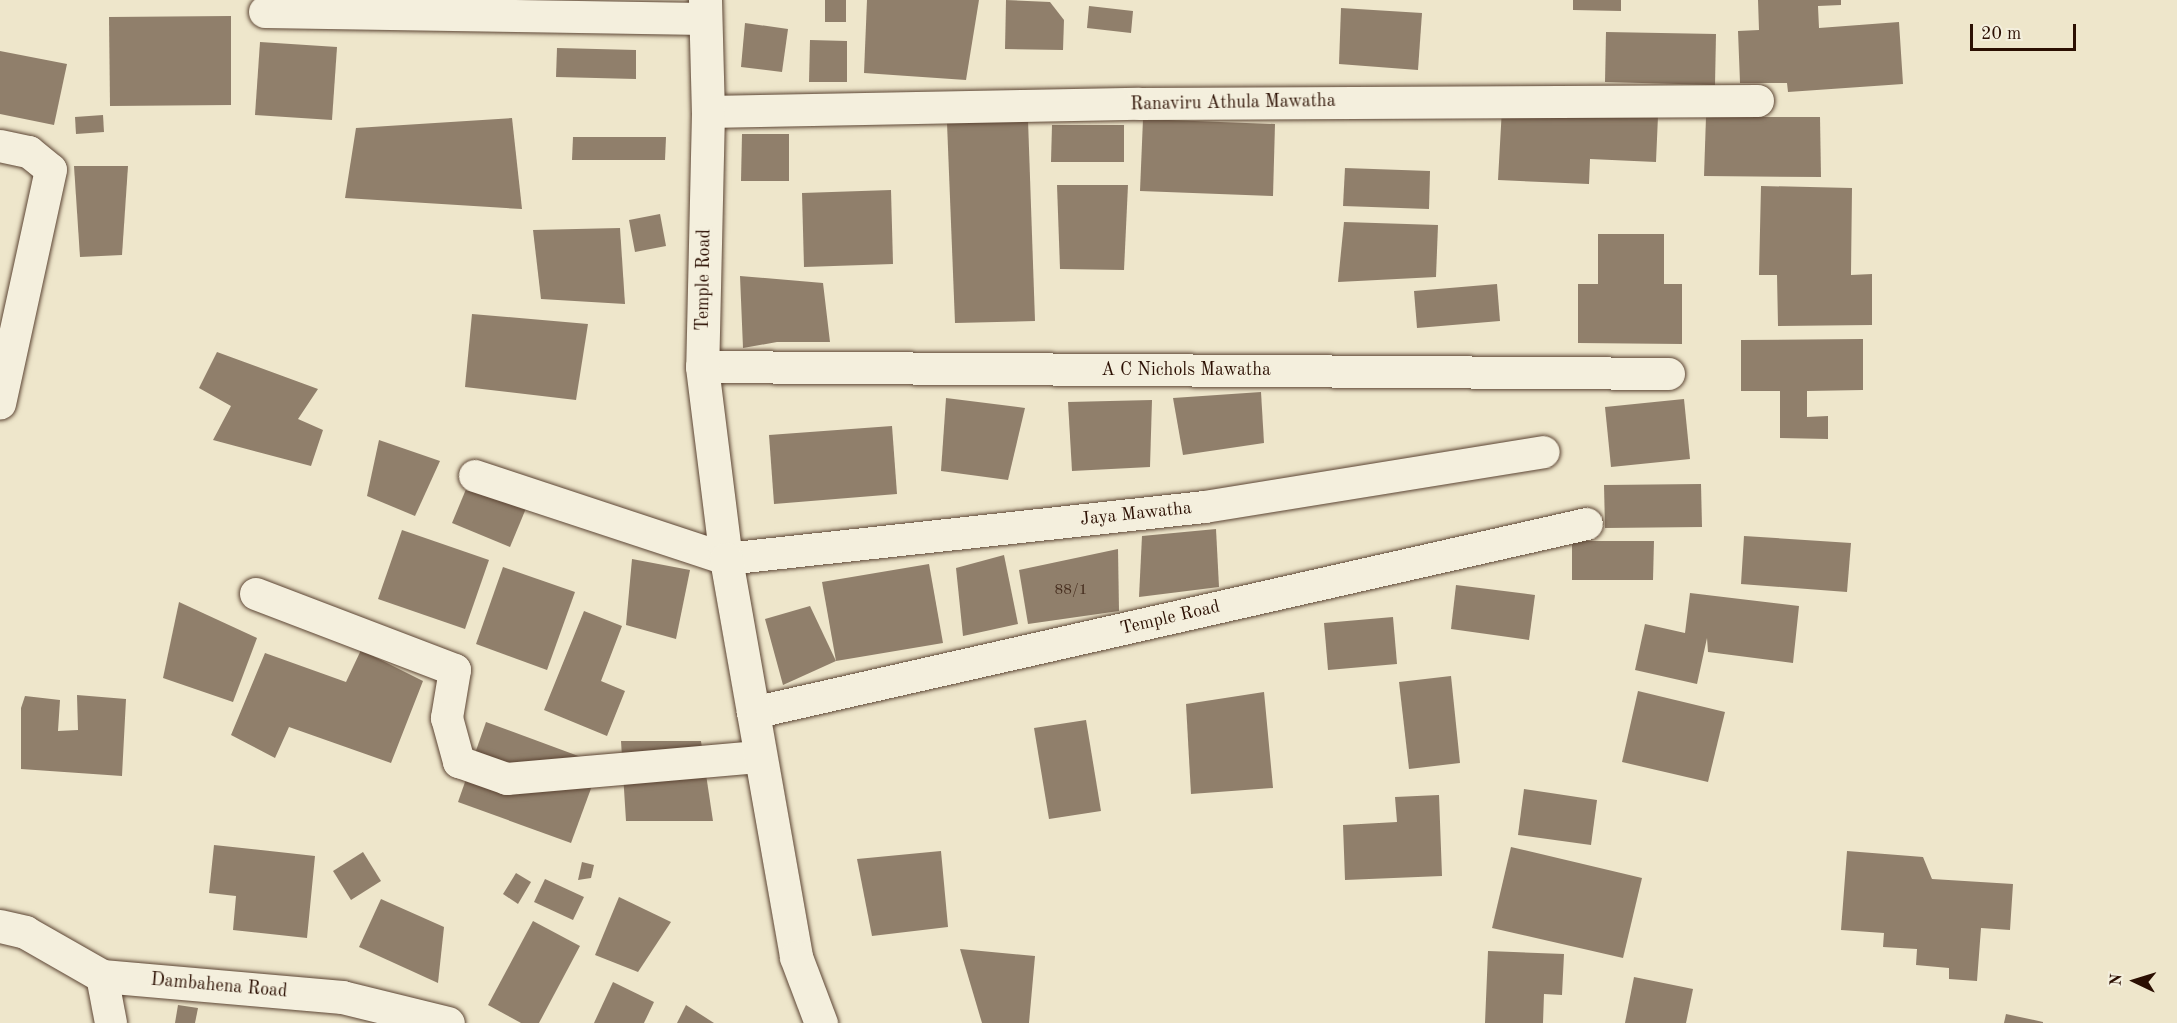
<!DOCTYPE html>
<style>
body{margin:0}
#map{position:relative;width:2177px;height:1023px;overflow:hidden;background:#eee6cb;font-family:"Old Standard TT",serif}
div>[style]{position:absolute}
.building>*{inset:0;background:#907f6b}
.roads{filter:drop-shadow(0 0 2px #5c4534) drop-shadow(0 0 2px #5c4534)}
.minor>*{height:32px;margin:-16px;padding:0 16px;transform-origin:16px;border-radius:16px;background:#f4efdd}
.tertiary>*{height:33px;margin:-16.5px;padding:0 16.5px;transform-origin:16.5px;border-radius:16.5px;background:#f4efdd}
span{translate:-50% -50%;white-space:nowrap;text-align:center;line-height:1.15;-webkit-text-stroke:4.5px #f4efdd;paint-order:stroke}
.number-label{font-size:15px;color:#442b1c}
.number-label span{-webkit-text-stroke-width:0}
.street-label{font-size:18px;color:#2b0f02}
.north{position:absolute;left:2105px;top:951px;width:60px;height:60px;-webkit-text-stroke:4px #f4efdd;paint-order:stroke;rotate:274deg;font-size:16px;font-weight:700;line-height:24px;text-align:center;color:#2b0f02}
.north::after{content:'';display:block;margin:auto;width:21px;height:27px;background:#2b0f02;clip-path:polygon(50% 0,100% 100%,50% 72%,0 100%)}
.scale{position:absolute;left:1970px;top:24px;width:106px;height:27px;box-sizing:border-box;border:3px solid #2b0f02;border-top:0;padding-left:8px;font-size:18px;line-height:21px;white-space:nowrap;color:#2b0f02;-webkit-text-stroke:4px #f4efdd;paint-order:stroke}
</style>
<div id="map">
<div class="building">
<div style="clip-path:polygon(825px 0,846px 0,846px 22px,825px 22px)"></div>
<div style="clip-path:polygon(867px 0,979px 0,966px 80px,864px 73px)"></div>
<div style="clip-path:polygon(1006px 0,1050px 2px,1064px 20px,1063px 50px,1005px 49px)"></div>
<div style="clip-path:polygon(1573px 0,1621px 0,1621px 11px,1573px 10px)"></div>
<div style="clip-path:polygon(1758px 0,1841px 0,1841px 5px,1818px 6px,1819px 28px,1899px 22px,1903px 84px,1788px 92px,1787px 83px,1740px 83px,1738px 31px,1759px 30px)"></div>
<div style="clip-path:polygon(1089px 6px,1133px 11px,1131px 33px,1087px 28px)"></div>
<div style="clip-path:polygon(1341px 8px,1422px 13px,1418px 70px,1339px 64px)"></div>
<div style="clip-path:polygon(231px 16px,231px 105px,110px 106px,109px 17px)"></div>
<div style="clip-path:polygon(745px 23px,788px 29px,782px 72px,741px 67px)"></div>
<div style="clip-path:polygon(1606px 32px,1716px 34px,1715px 85px,1605px 82px)"></div>
<div style="clip-path:polygon(810px 40px,847px 41px,847px 82px,809px 82px)"></div>
<div style="clip-path:polygon(260px 42px,337px 47px,332px 120px,255px 115px)"></div>
<div style="clip-path:polygon(557px 48px,636px 50px,636px 79px,556px 77px)"></div>
<div style="clip-path:polygon(0 51px,67px 64px,54px 125px,0 114px)"></div>
<div style="clip-path:polygon(1502px 108px,1658px 116px,1656px 162px,1590px 159px,1589px 184px,1498px 180px)"></div>
<div style="clip-path:polygon(103px 115px,104px 132px,76px 134px,75px 117px)"></div>
<div style="clip-path:polygon(1706px 117px,1820px 117px,1821px 177px,1704px 176px)"></div>
<div style="clip-path:polygon(512px 118px,522px 209px,345px 198px,356px 128px)"></div>
<div style="clip-path:polygon(1143px 119px,1275px 124px,1273px 196px,1140px 191px)"></div>
<div style="clip-path:polygon(1028px 120px,1035px 321px,955px 323px,947px 123px)"></div>
<div style="clip-path:polygon(1052px 125px,1124px 125px,1124px 162px,1051px 162px)"></div>
<div style="clip-path:polygon(742px 134px,789px 134px,789px 181px,741px 181px)"></div>
<div style="clip-path:polygon(573px 137px,666px 137px,665px 160px,572px 160px)"></div>
<div style="clip-path:polygon(74px 166px,128px 166px,122px 255px,80px 257px)"></div>
<div style="clip-path:polygon(1345px 168px,1430px 171px,1429px 209px,1343px 206px)"></div>
<div style="clip-path:polygon(1057px 185px,1128px 185px,1124px 270px,1060px 269px)"></div>
<div style="clip-path:polygon(1761px 186px,1852px 188px,1851px 275px,1872px 274px,1872px 325px,1778px 326px,1777px 275px,1759px 275px)"></div>
<div style="clip-path:polygon(891px 190px,893px 264px,804px 267px,802px 193px)"></div>
<div style="clip-path:polygon(660px 214px,666px 246px,635px 252px,629px 220px)"></div>
<div style="clip-path:polygon(1344px 222px,1438px 225px,1436px 277px,1338px 282px)"></div>
<div style="clip-path:polygon(620px 228px,625px 304px,541px 299px,533px 230px)"></div>
<div style="clip-path:polygon(1598px 234px,1664px 234px,1664px 284px,1682px 284px,1682px 344px,1578px 343px,1578px 284px,1598px 284px)"></div>
<div style="clip-path:polygon(740px 276px,823px 283px,830px 342px,777px 342px,743px 348px)"></div>
<div style="clip-path:polygon(1497px 284px,1500px 321px,1417px 328px,1414px 291px)"></div>
<div style="clip-path:polygon(472px 314px,588px 324px,576px 400px,465px 387px)"></div>
<div style="clip-path:polygon(1863px 339px,1863px 390px,1807px 391px,1807px 417px,1828px 416px,1828px 439px,1780px 438px,1780px 391px,1741px 391px,1741px 340px)"></div>
<div style="clip-path:polygon(217px 352px,318px 389px,298px 419px,323px 430px,311px 466px,213px 440px,231px 406px,199px 388px)"></div>
<div style="clip-path:polygon(1261px 392px,1264px 443px,1183px 455px,1173px 398px)"></div>
<div style="clip-path:polygon(946px 398px,1025px 408px,1008px 480px,941px 471px)"></div>
<div style="clip-path:polygon(1684px 399px,1690px 459px,1611px 467px,1605px 407px)"></div>
<div style="clip-path:polygon(1152px 400px,1150px 467px,1072px 471px,1068px 402px)"></div>
<div style="clip-path:polygon(892px 426px,897px 494px,774px 504px,769px 435px)"></div>
<div style="clip-path:polygon(379px 440px,440px 461px,415px 516px,367px 496px)"></div>
<div style="clip-path:polygon(469px 482px,527px 506px,510px 547px,452px 523px)"></div>
<div style="clip-path:polygon(1701px 484px,1702px 527px,1605px 528px,1604px 485px)"></div>
<div style="clip-path:polygon(1216px 529px,1219px 587px,1139px 597px,1142px 536px)"></div>
<div style="clip-path:polygon(402px 530px,489px 560px,465px 629px,378px 599px)"></div>
<div style="clip-path:polygon(1744px 536px,1851px 543px,1847px 592px,1741px 584px)"></div>
<div style="clip-path:polygon(1572px 541px,1654px 541px,1653px 580px,1572px 580px)"></div>
<div style="clip-path:polygon(1118px 549px,1119px 611px,1028px 624px,1019px 570px)"></div>
<div style="clip-path:polygon(1004px 555px,1018px 624px,963px 636px,956px 568px)"></div>
<div style="clip-path:polygon(632px 559px,690px 570px,676px 639px,626px 625px)"></div>
<div style="clip-path:polygon(929px 564px,943px 643px,836px 661px,822px 582px)"></div>
<div style="clip-path:polygon(503px 567px,575px 592px,547px 670px,476px 644px)"></div>
<div style="clip-path:polygon(1456px 585px,1535px 595px,1529px 640px,1451px 629px)"></div>
<div style="clip-path:polygon(1690px 593px,1799px 606px,1793px 663px,1708px 652px,1707px 638px,1697px 684px,1635px 670px,1645px 624px,1685px 633px)"></div>
<div style="clip-path:polygon(179px 602px,257px 638px,233px 702px,163px 678px)"></div>
<div style="clip-path:polygon(810px 606px,836px 661px,783px 685px,765px 619px)"></div>
<div style="clip-path:polygon(584px 611px,622px 626px,601px 681px,625px 691px,607px 736px,544px 710px)"></div>
<div style="clip-path:polygon(1393px 617px,1397px 664px,1328px 670px,1324px 623px)"></div>
<div style="clip-path:polygon(361px 650px,423px 681px,391px 763px,289px 727px,275px 758px,231px 735px,265px 653px,346px 682px)"></div>
<div style="clip-path:polygon(1451px 676px,1460px 763px,1409px 769px,1399px 682px)"></div>
<div style="clip-path:polygon(1638px 691px,1725px 712px,1708px 782px,1622px 762px)"></div>
<div style="clip-path:polygon(1264px 692px,1273px 788px,1191px 794px,1186px 704px)"></div>
<div style="clip-path:polygon(77px 695px,126px 699px,122px 776px,21px 769px,21px 708px,25px 696px,60px 700px,58px 731px,78px 730px)"></div>
<div style="clip-path:polygon(1086px 720px,1101px 811px,1049px 819px,1034px 728px)"></div>
<div style="clip-path:polygon(486px 722px,600px 764px,571px 843px,458px 802px)"></div>
<div style="clip-path:polygon(621px 741px,701px 741px,713px 821px,626px 821px)"></div>
<div style="clip-path:polygon(1524px 789px,1597px 800px,1591px 845px,1518px 835px)"></div>
<div style="clip-path:polygon(1439px 795px,1442px 876px,1345px 880px,1343px 825px,1397px 822px,1395px 797px)"></div>
<div style="clip-path:polygon(214px 845px,315px 856px,307px 938px,233px 930px,236px 896px,209px 893px)"></div>
<div style="clip-path:polygon(1511px 847px,1642px 878px,1623px 958px,1492px 928px)"></div>
<div style="clip-path:polygon(941px 851px,948px 927px,872px 936px,857px 859px)"></div>
<div style="clip-path:polygon(1847px 851px,1923px 857px,1932px 879px,2013px 884px,2010px 930px,1981px 928px,1977px 981px,1949px 979px,1949px 968px,1916px 965px,1917px 949px,1883px 947px,1884px 933px,1841px 930px)"></div>
<div style="clip-path:polygon(363px 852px,381px 881px,351px 900px,333px 871px)"></div>
<div style="clip-path:polygon(582px 862px,594px 865px,591px 878px,578px 880px)"></div>
<div style="clip-path:polygon(516px 873px,531px 882px,518px 904px,503px 894px)"></div>
<div style="clip-path:polygon(545px 879px,584px 897px,573px 920px,534px 902px)"></div>
<div style="clip-path:polygon(619px 897px,671px 922px,638px 972px,595px 955px)"></div>
<div style="clip-path:polygon(381px 899px,444px 927px,438px 983px,359px 947px)"></div>
<div style="clip-path:polygon(533px 921px,580px 946px,539px 1023px,521px 1023px,488px 1005px)"></div>
<div style="clip-path:polygon(960px 949px,1035px 956px,1029px 1023px,982px 1023px)"></div>
<div style="clip-path:polygon(1488px 951px,1564px 954px,1562px 995px,1544px 994px,1543px 1023px,1485px 1023px)"></div>
<div style="clip-path:polygon(1634px 977px,1693px 989px,1686px 1023px,1625px 1023px)"></div>
<div style="clip-path:polygon(613px 982px,654px 1002px,644px 1023px,594px 1023px)"></div>
<div style="clip-path:polygon(178px 1005px,198px 1008px,195px 1023px,175px 1023px)"></div>
<div style="clip-path:polygon(686px 1005px,714px 1023px,677px 1023px)"></div>
<div style="clip-path:polygon(2006px 1014px,2043px 1022px,2043px 1023px,2004px 1023px)"></div>
</div>
<div class="roads">
<div class="minor">
<div style="left:265px;top:12px;width:439px;rotate:0.9deg"></div>
<div style="left:708px;top:112px;width:431px;rotate:-1.1deg"></div>
<div style="left:1139px;top:104px;width:619px;rotate:-0.28deg"></div>
<div style="left:0;top:146px;width:30px;rotate:12deg"></div>
<div style="left:29px;top:152px;width:28px;rotate:39deg"></div>
<div style="left:51px;top:170px;width:239px;rotate:102.3deg"></div>
<div style="left:702px;top:367px;width:967px;rotate:0.41deg"></div>
<div style="left:475px;top:476px;width:264px;rotate:18.3deg"></div>
<div style="left:726px;top:559px;width:482px;rotate:-6.2deg"></div>
<div style="left:1205px;top:507px;width:343px;rotate:-9.2deg"></div>
<div style="left:256px;top:594px;width:213px;rotate:20.9deg"></div>
<div style="left:455px;top:670px;width:49px;rotate:99.5deg"></div>
<div style="left:447px;top:718px;width:46px;rotate:74.7deg"></div>
<div style="left:459px;top:762px;width:51px;rotate:19.5deg"></div>
<div style="left:507px;top:779px;width:255px;rotate:-5deg"></div>
<div style="left:753px;top:713px;width:855px;rotate:-12.77deg"></div>
<div style="left:102px;top:976px;width:48px;rotate:79.2deg"></div>
</div>
<div class="tertiary">
<div style="left:705px;top:0;width:112px;rotate:88.5deg"></div>
<div style="left:708px;top:112px;width:255px;rotate:91.3deg"></div>
<div style="left:702px;top:367px;width:193px;rotate:82.9deg"></div>
<div style="left:726px;top:559px;width:404px;rotate:80deg"></div>
<div style="left:796px;top:957px;width:71px;rotate:69.3deg"></div>
<div style="left:0;top:926px;width:26px;rotate:13deg"></div>
<div style="left:25px;top:932px;width:89px;rotate:29.7deg"></div>
<div style="left:102px;top:976px;width:241px;rotate:5deg"></div>
<div style="left:342px;top:997px;width:109px;rotate:13.8deg"></div>
</div>
</div>
<div class="number-label">
<span style="left:1071px;top:591px">88/1</span>
</div>
<div class="street-label">
<span style="left:1233px;top:103px;rotate:-1deg">Ranaviru Athula Mawatha</span>
<span style="left:704px;top:280px;rotate:-89deg">Temple Road</span>
<span style="left:1186px;top:370px">A C Nichols Mawatha</span>
<span style="left:1136px;top:514px;rotate:-6deg">Jaya Mawatha</span>
<span style="left:1170px;top:618px;rotate:-13deg">Temple Road</span>
<span style="left:219px;top:986px;rotate:5deg">Dambahena Road</span>
</div>
<div class="north">N</div>
<div class="scale">20 m</div>
</div>
